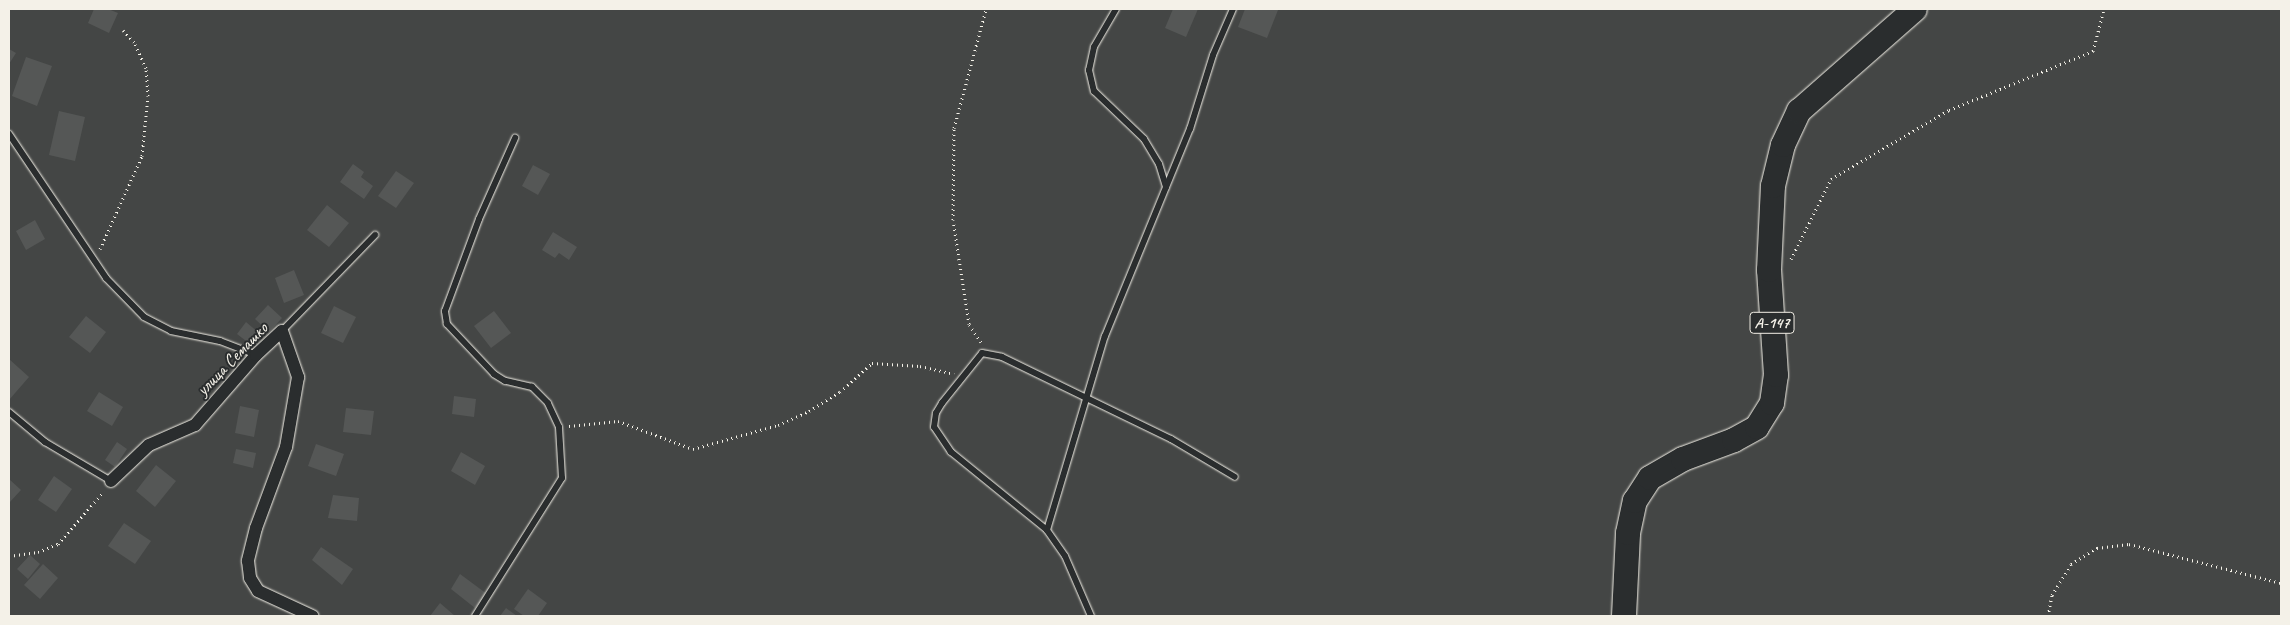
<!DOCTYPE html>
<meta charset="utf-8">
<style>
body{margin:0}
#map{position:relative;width:2290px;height:625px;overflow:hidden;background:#2a2d2e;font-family:Caveat,sans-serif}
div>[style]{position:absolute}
.green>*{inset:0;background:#444645}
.building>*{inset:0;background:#555756}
.path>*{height:3px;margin-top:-1.5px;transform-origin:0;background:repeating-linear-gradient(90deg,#f4f1e8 0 1px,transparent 0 5px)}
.roads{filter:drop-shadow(0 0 1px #f4f1e8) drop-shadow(0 0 1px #f4f1e8)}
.lane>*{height:6px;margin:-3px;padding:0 3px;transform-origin:3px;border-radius:3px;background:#2a2d2e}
.street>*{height:12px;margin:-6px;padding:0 6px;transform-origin:6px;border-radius:6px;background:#2a2d2e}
.highway>*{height:24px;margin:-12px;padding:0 12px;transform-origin:12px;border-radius:12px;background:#2a2d2e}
span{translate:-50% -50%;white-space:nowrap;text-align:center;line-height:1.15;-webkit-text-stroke:4px #2a2d2e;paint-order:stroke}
.shield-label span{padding:1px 4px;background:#2a2d2e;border:1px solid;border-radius:4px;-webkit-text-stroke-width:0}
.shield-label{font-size:16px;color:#f4f1e8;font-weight:700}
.street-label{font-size:18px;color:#f4f1e8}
.frame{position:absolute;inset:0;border:10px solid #f4f1e8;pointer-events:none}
</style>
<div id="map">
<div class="green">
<div style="clip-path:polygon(9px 9px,2281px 9px,2281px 616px,9px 616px)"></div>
</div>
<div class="building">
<div style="clip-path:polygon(94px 9px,108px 9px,118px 13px,109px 33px,88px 23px)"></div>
<div style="clip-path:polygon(1173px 9px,1198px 9px,1186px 37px,1165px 28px)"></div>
<div style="clip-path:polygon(1245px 9px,1278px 10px,1267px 38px,1238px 27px)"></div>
<div style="clip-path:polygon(9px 49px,16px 53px,9px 64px)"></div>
<div style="clip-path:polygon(26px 57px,52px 66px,37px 106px,12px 96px)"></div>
<div style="clip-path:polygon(59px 111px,85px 117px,75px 161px,49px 155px)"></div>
<div style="clip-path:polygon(353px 164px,364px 172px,361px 177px,373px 186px,364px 199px,340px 182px)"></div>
<div style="clip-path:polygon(533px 165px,550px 174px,538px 195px,522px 186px)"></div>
<div style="clip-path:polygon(396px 171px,414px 183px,396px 208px,378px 196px)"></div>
<div style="clip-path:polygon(327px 205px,349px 223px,329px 247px,307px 230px)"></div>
<div style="clip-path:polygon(35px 220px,45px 239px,26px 250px,16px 231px)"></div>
<div style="clip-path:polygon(553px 232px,577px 247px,569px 260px,559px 253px,555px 258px,542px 250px)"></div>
<div style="clip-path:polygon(294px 270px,304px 295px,284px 303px,275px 278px)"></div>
<div style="clip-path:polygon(268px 305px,282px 318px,269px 332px,255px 319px)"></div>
<div style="clip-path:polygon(334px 306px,356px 317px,343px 343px,321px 333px)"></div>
<div style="clip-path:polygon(494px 311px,511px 333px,491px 348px,474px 326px)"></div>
<div style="clip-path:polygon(86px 316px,106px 332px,90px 353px,69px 337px)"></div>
<div style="clip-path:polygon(246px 322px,259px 333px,250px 344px,237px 334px)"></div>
<div style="clip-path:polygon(9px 359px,29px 377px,9px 400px)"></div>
<div style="clip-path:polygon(99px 392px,123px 407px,112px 426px,87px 411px)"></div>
<div style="clip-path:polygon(454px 396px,476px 399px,474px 417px,452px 414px)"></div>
<div style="clip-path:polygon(240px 406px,259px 410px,254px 437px,235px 433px)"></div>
<div style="clip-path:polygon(346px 408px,374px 411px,371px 435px,343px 432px)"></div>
<div style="clip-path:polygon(117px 442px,127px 449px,115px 467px,105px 460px)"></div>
<div style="clip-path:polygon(316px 444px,344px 454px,336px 476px,308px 466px)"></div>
<div style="clip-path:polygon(236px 449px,256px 453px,253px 468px,233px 463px)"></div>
<div style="clip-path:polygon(461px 452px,485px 466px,475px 485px,451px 471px)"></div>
<div style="clip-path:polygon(156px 465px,176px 481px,155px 507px,136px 491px)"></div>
<div style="clip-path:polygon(54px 476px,72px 489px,56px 512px,38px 500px)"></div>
<div style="clip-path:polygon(9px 479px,21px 490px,9px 503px)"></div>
<div style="clip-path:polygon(333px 495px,359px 498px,357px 521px,328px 518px)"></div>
<div style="clip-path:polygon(124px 523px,151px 541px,135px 564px,108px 546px)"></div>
<div style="clip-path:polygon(321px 547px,353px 569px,342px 585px,312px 560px)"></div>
<div style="clip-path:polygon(30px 555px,40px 564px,28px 579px,17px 569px)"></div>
<div style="clip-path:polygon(43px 564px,58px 578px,40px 599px,24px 585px)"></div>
<div style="clip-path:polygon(460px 574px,487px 594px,475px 608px,451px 589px)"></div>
<div style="clip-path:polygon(528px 589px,547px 603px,538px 616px,524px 616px,514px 609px)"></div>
<div style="clip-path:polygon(440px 603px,455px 616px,430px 616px)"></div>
<div style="clip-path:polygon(506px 608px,517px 616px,500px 616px)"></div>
</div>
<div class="path">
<div style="left:100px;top:249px;width:102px;rotate:-65.7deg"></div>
<div style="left:142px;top:156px;width:60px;rotate:-84.3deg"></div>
<div style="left:148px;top:96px;width:28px;rotate:-94deg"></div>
<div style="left:146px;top:68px;width:29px;rotate:-115deg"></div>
<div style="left:134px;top:42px;width:16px;rotate:-133deg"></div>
<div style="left:1791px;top:259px;width:89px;rotate:-63.4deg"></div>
<div style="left:1831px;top:179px;width:137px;rotate:-30.3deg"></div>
<div style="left:1949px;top:110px;width:156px;rotate:-22.3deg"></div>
<div style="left:2093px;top:51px;width:43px;rotate:-75.3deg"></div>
<div style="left:981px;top:342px;width:22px;rotate:-124deg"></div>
<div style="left:969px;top:324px;width:105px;rotate:-98.7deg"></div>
<div style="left:953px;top:220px;width:92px;rotate:-89.4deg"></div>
<div style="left:954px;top:128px;width:123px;rotate:-74.9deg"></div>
<div style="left:569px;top:426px;width:49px;rotate:-5.8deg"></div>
<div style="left:618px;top:421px;width:80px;rotate:20.5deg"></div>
<div style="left:693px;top:449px;width:88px;rotate:-15.8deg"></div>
<div style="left:778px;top:425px;width:34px;rotate:-24deg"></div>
<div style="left:809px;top:411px;width:36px;rotate:-32deg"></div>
<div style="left:840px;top:392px;width:43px;rotate:-42.2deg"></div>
<div style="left:872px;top:363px;width:48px;rotate:3.6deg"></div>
<div style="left:920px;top:366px;width:35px;rotate:13deg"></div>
<div style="left:9px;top:556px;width:29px;rotate:-8deg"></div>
<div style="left:38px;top:552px;width:22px;rotate:-22deg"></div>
<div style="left:58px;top:544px;width:70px;rotate:-49deg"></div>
<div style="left:2048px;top:616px;width:21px;rotate:-79deg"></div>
<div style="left:2052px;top:595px;width:36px;rotate:-58deg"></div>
<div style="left:2071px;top:564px;width:31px;rotate:-32deg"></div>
<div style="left:2097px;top:548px;width:32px;rotate:-7deg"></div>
<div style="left:2129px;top:544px;width:157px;rotate:14.4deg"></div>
</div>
<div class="roads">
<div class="lane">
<div style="left:1116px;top:9px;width:44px;rotate:120.1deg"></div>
<div style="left:1094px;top:47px;width:24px;rotate:102deg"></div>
<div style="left:1089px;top:70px;width:22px;rotate:77deg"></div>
<div style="left:1094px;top:91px;width:69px;rotate:43.8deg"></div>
<div style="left:1144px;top:139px;width:29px;rotate:59deg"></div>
<div style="left:1159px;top:164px;width:24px;rotate:73deg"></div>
<div style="left:9px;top:134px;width:174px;rotate:56deg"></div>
<div style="left:106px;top:278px;width:54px;rotate:45.7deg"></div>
<div style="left:144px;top:317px;width:30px;rotate:27deg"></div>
<div style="left:171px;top:331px;width:50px;rotate:11.5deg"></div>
<div style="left:220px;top:341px;width:39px;rotate:21deg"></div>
<div style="left:282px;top:331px;width:134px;rotate:-45.9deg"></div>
<div style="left:9px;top:412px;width:47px;rotate:39.8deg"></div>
<div style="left:45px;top:442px;width:77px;rotate:30.6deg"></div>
<div style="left:1047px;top:530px;width:202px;rotate:-73.4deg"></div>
<div style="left:1105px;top:336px;width:224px;rotate:-67.7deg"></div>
<div style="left:1190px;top:129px;width:77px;rotate:-72.7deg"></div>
<div style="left:1213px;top:55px;width:50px;rotate:-66.5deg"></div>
<div style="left:475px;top:616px;width:163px;rotate:-57.8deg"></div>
<div style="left:562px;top:478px;width:51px;rotate:-93.4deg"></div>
<div style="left:559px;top:427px;width:26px;rotate:-115deg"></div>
<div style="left:548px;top:403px;width:23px;rotate:-135deg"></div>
<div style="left:532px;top:387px;width:28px;rotate:-167deg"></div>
<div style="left:505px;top:381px;width:13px;rotate:-148deg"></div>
<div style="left:494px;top:374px;width:69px;rotate:-133.2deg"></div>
<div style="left:447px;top:324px;width:13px;rotate:-99deg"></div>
<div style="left:445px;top:311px;width:98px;rotate:-69.7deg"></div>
<div style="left:479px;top:219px;width:89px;rotate:-66deg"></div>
<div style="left:1091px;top:616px;width:65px;rotate:-113.4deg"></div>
<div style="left:1065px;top:556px;width:32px;rotate:-125deg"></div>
<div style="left:1047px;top:530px;width:124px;rotate:-140.9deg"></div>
<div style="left:951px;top:452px;width:30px;rotate:-124deg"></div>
<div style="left:934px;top:427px;width:14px;rotate:-82deg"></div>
<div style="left:936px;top:413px;width:12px;rotate:-59deg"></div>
<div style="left:942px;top:403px;width:64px;rotate:-51.3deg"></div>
<div style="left:982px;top:353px;width:20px;rotate:11deg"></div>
<div style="left:1002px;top:357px;width:188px;rotate:25.9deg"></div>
<div style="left:1171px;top:439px;width:74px;rotate:30.7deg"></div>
</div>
<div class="street">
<div style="left:111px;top:481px;width:52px;rotate:-43.5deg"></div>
<div style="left:149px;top:445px;width:50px;rotate:-23.5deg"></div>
<div style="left:195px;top:425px;width:93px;rotate:-48.9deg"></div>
<div style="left:256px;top:355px;width:35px;rotate:-43deg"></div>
<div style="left:282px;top:331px;width:49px;rotate:70.8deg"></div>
<div style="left:298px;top:377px;width:71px;rotate:99.7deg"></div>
<div style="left:286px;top:447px;width:86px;rotate:110.3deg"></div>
<div style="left:256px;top:528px;width:34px;rotate:104deg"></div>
<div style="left:248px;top:561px;width:17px;rotate:83deg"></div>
<div style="left:250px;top:578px;width:15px;rotate:58deg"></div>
<div style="left:258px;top:591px;width:60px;rotate:24.8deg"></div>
</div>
<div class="highway">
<div style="left:1624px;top:616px;width:83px;rotate:-87.2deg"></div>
<div style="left:1628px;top:533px;width:33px;rotate:-78deg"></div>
<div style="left:1635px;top:501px;width:27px;rotate:-57deg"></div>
<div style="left:1650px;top:478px;width:38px;rotate:-30deg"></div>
<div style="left:1683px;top:459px;width:54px;rotate:-20.4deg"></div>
<div style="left:1734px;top:440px;width:26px;rotate:-29deg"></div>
<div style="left:1757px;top:427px;width:28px;rotate:-58deg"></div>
<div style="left:1772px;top:403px;width:28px;rotate:-82deg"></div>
<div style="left:1776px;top:375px;width:105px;rotate:-93.8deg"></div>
<div style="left:1769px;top:270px;width:84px;rotate:-87.3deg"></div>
<div style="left:1773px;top:186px;width:42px;rotate:-76.3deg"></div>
<div style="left:1783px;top:145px;width:38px;rotate:-65deg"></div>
<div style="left:1799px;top:111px;width:154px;rotate:-41.3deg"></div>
</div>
</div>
<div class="shield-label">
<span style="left:1772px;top:323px">А-147</span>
</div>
<div class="street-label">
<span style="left:232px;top:359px;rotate:-46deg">улица Семашко</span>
</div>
<div class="frame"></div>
</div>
